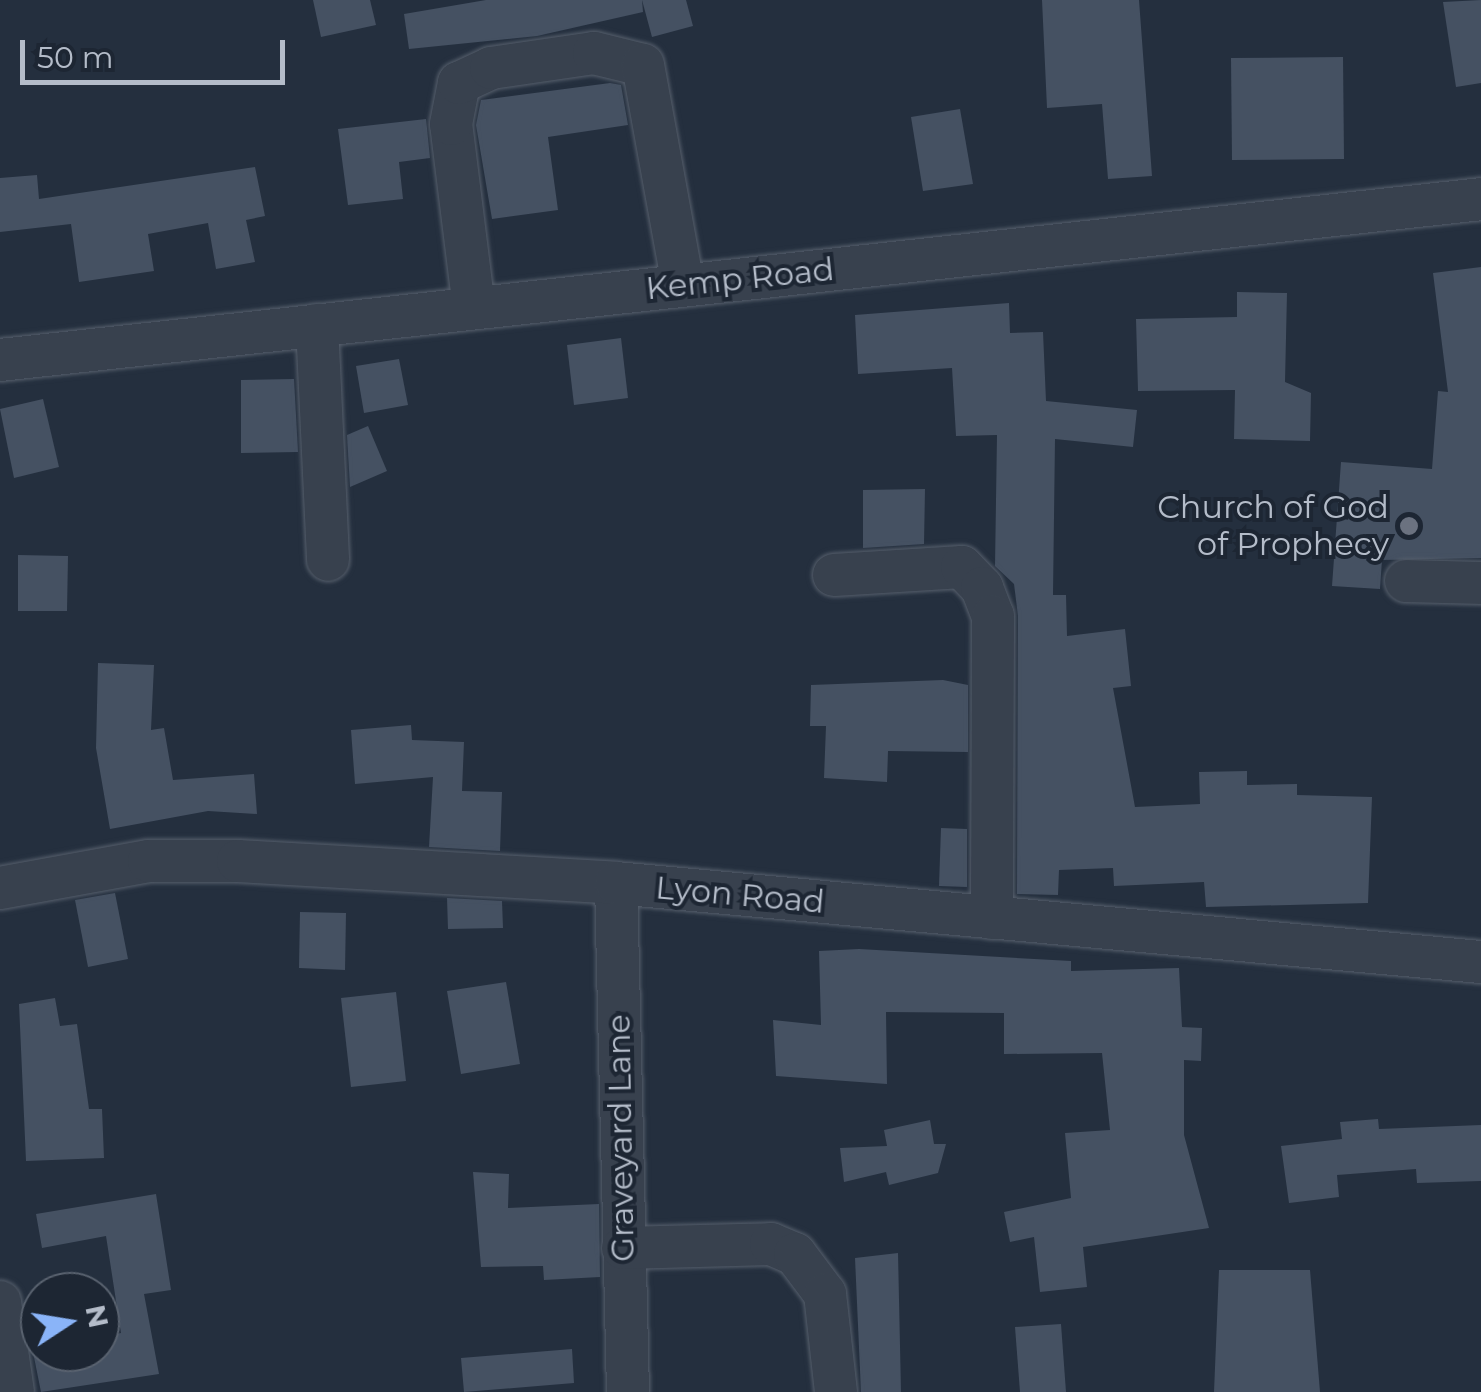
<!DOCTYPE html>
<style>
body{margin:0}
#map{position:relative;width:1481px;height:1392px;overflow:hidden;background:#242f3e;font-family:Montserrat,sans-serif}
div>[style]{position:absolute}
.building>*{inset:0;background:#455162}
.roads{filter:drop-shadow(0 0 2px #565f6c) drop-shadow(0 0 2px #565f6c)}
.minor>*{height:42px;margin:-21px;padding:0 21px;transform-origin:21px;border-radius:21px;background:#38414e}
.dots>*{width:28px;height:28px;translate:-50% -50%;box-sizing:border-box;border:5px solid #1d2633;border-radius:50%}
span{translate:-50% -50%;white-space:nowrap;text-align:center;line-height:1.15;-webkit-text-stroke:8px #1d2633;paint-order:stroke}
.street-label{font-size:32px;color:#b4bcc9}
.poi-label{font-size:32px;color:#b4bcc9}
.right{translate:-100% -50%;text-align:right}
.north{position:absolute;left:20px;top:1272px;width:100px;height:100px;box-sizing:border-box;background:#1d2633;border:2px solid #59626f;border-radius:50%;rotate:78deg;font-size:28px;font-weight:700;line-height:40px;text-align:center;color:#b4bcc9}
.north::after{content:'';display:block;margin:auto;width:35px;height:45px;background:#8ab4f8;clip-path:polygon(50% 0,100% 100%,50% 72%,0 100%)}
.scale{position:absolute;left:20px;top:40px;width:265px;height:45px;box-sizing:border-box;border:5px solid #b4bcc9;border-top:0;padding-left:12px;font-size:30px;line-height:35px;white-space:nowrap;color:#b4bcc9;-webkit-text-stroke:8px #1d2633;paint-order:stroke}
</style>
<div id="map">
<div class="building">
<div style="clip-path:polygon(313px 0,370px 0,376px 25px,321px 37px)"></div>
<div style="clip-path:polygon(486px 0,642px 0,643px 12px,537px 36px,409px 49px,404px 14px)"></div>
<div style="clip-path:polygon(642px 0,686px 0,693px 26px,652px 37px)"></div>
<div style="clip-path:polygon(1042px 0,1139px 0,1152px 176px,1108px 179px,1102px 104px,1047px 108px)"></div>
<div style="clip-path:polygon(1481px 0,1481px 83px,1456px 87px,1443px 2px)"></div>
<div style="clip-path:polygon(1343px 57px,1344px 159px,1232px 160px,1231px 58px)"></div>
<div style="clip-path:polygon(610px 83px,621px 85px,628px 125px,548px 137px,558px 210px,492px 219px,476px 125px,481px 100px)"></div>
<div style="clip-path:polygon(960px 109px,973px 184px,923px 191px,911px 117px)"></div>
<div style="clip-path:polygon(426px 119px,430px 158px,399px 162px,403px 199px,348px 205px,338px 129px)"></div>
<div style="clip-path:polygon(255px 167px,265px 216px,246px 220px,255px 262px,216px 269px,208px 223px,148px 234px,154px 271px,79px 282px,71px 224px,0 232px,0 178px,37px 175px,39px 199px)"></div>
<div style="clip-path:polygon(1481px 267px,1481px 558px,1382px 560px,1380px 589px,1332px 586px,1341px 462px,1432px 469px,1438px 391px,1448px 392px,1433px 273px)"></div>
<div style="clip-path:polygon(1237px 292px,1287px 293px,1285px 382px,1311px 393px,1310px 441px,1234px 439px,1235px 390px,1138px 391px,1136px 319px,1237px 317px)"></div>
<div style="clip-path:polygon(1009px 303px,1010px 333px,1043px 332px,1046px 401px,1137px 410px,1133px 447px,1055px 439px,1053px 595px,1066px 595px,1067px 636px,1125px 629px,1131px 686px,1113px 688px,1135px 807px,1200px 804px,1199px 772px,1247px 771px,1247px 785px,1297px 784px,1297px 795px,1372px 797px,1368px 903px,1206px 907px,1204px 882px,1114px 886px,1113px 868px,1059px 870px,1058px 895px,1017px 894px,1018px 616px,1014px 584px,995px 566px,997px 435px,956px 436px,952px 368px,858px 374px,855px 315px)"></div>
<div style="clip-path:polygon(621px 338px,628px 398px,574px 405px,567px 345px)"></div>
<div style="clip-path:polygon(399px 359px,408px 405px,364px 413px,356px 366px)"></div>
<div style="clip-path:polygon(294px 379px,298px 452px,241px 453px,241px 380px)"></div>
<div style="clip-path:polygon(43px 399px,59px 467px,14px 478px,0 409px)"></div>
<div style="clip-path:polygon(368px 426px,387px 471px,350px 487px,347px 435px)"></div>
<div style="clip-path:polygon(925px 489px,924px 544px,863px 548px,863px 490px)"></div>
<div style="clip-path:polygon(18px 555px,68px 556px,67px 611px,18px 611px)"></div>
<div style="clip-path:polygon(98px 663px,154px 665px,151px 730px,164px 728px,173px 780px,254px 774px,257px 814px,208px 811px,110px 829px,96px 748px)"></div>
<div style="clip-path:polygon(943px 680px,968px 685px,968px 752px,888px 751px,887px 782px,824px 778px,826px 726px,810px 726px,811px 685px)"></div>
<div style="clip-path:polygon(411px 725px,412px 740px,464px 742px,462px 791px,502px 792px,500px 851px,429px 847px,433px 777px,355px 784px,351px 730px)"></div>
<div style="clip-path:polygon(941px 828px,967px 829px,967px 887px,939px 886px)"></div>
<div style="clip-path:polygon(115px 893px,128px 959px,88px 967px,75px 900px)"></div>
<div style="clip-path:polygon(447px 898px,502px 901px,503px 928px,448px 929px)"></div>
<div style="clip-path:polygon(300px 912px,346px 913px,345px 970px,299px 968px)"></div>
<div style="clip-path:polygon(859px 949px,1071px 961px,1071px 971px,1179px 968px,1182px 1027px,1202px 1028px,1201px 1061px,1184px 1060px,1184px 1135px,1209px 1228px,1083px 1247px,1087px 1287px,1040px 1292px,1034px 1237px,1010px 1242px,1004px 1212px,1071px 1198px,1065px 1133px,1110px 1130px,1102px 1053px,1004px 1054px,1004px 1013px,886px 1012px,887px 1084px,776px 1076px,773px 1020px,821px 1025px,819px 951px)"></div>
<div style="clip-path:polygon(506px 982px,520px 1064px,461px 1074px,447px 991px)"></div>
<div style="clip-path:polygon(396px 992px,406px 1081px,351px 1087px,341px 998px)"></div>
<div style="clip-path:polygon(55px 998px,60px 1026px,77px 1024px,89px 1109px,102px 1109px,104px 1158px,26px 1161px,19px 1004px)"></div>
<div style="clip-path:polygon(1378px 1119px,1379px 1129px,1481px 1125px,1481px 1181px,1417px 1183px,1416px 1169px,1337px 1175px,1339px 1197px,1289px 1203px,1281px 1146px,1342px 1139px,1340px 1122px)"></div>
<div style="clip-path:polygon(930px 1120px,934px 1144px,946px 1144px,938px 1173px,889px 1185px,886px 1172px,844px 1182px,840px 1148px,887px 1146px,884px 1130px)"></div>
<div style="clip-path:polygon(473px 1172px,509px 1174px,508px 1208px,599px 1204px,600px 1277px,544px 1280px,543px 1266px,481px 1267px)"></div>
<div style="clip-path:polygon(156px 1194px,171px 1290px,144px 1294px,159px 1374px,41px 1392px,33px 1352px,100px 1352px,100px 1337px,121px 1333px,106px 1236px,42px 1248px,36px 1214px)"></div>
<div style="clip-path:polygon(898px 1253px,901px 1392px,861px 1392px,855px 1258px)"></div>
<div style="clip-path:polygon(1219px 1270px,1310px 1270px,1320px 1392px,1214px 1392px)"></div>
<div style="clip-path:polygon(1061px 1324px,1066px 1392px,1020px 1392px,1015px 1327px)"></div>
<div style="clip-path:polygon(572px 1349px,574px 1383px,464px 1392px,461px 1358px)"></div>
</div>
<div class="roads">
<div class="minor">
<div style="left:474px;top:308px;width:185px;rotate:-97.1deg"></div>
<div style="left:451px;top:124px;width:42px;rotate:-79deg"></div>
<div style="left:459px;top:83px;width:35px;rotate:-25deg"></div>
<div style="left:491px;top:68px;width:104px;rotate:-8.3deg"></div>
<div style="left:594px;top:53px;width:50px;rotate:13.8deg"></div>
<div style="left:643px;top:65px;width:224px;rotate:79.7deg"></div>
<div style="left:317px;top:325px;width:235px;rotate:87.3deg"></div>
<div style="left:0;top:360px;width:1490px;rotate:-6.2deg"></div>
<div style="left:834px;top:575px;width:128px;rotate:-3.6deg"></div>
<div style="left:962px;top:567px;width:29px;rotate:46deg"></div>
<div style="left:982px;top:588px;width:30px;rotate:69deg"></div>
<div style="left:993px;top:616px;width:302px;rotate:90.2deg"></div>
<div style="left:1406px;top:581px;width:75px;rotate:1.5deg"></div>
<div style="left:616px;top:883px;width:509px;rotate:88.65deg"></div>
<div style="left:0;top:888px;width:151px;rotate:-10.3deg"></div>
<div style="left:149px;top:861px;width:89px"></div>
<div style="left:238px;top:861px;width:379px;rotate:3.3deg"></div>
<div style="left:616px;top:883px;width:869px;rotate:5.22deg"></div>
<div style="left:623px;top:1248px;width:148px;rotate:-1.5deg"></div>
<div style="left:771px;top:1244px;width:26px;rotate:23deg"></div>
<div style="left:795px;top:1254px;width:50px;rotate:53.1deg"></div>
<div style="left:825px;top:1294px;width:99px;rotate:83.6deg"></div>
<div style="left:0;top:1302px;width:91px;rotate:81.8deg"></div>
</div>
</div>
<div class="dots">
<div style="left:1409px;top:526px;background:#6b7280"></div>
</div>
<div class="street-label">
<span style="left:740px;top:279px;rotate:-6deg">Kemp Road</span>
<span style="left:740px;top:895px;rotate:5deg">Lyon Road</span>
<span style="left:621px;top:1138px;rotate:-91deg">Graveyard Lane</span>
</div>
<div class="poi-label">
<span class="right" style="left:1389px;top:526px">Church of God<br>of Prophecy</span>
</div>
<div class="north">N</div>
<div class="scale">50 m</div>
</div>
